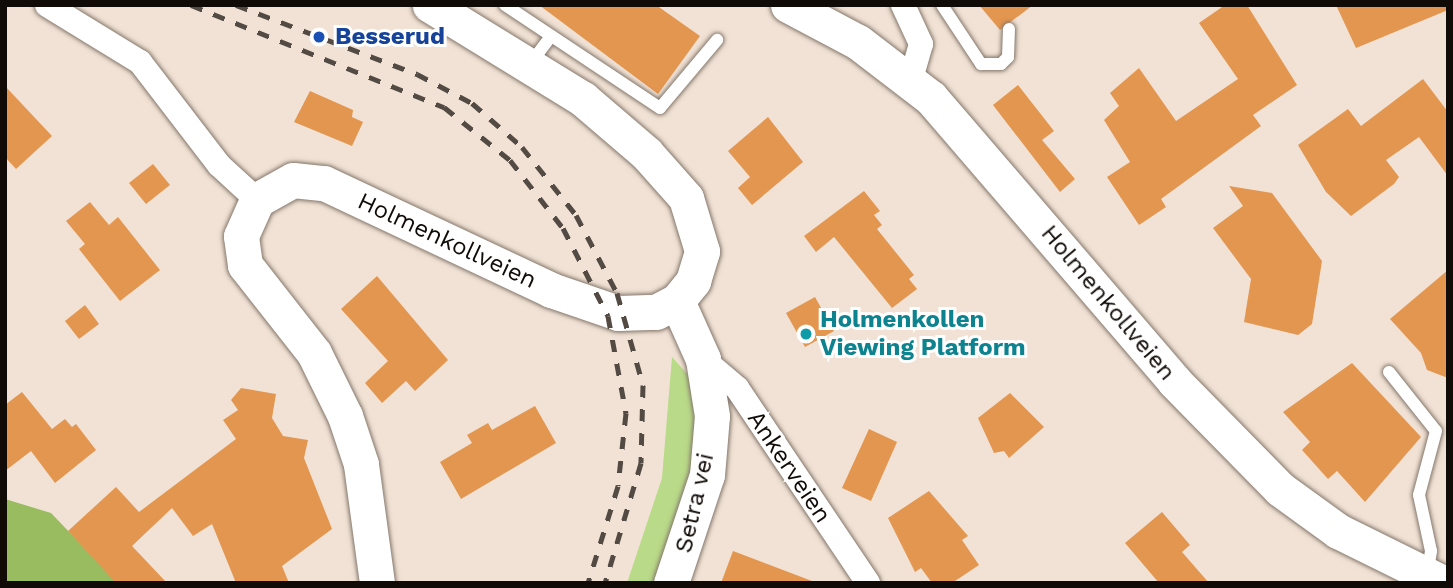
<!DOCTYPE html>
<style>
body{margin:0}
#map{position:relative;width:1453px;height:588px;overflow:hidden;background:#f1e2d5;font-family:"Work Sans",sans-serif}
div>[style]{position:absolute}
.green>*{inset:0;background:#b9da88}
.forest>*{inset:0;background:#98bc5f}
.building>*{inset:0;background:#e3964f}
.roads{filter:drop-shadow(0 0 2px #84766b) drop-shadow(0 0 2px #84766b)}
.lane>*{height:12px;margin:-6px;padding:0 6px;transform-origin:6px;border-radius:6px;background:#fff}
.street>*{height:24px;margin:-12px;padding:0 12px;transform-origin:12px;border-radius:12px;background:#fff}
.secondary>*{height:35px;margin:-17.5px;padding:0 17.5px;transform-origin:17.5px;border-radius:17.5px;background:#fff}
.rail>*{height:5px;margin-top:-2.5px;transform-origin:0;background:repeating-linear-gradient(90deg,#524a43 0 12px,transparent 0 24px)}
.dots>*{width:19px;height:19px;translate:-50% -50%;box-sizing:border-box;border:4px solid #fff;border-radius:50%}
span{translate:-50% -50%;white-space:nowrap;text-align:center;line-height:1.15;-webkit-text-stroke:6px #fff;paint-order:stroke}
.transit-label{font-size:24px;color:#164399;font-weight:700}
.left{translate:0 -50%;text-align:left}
.street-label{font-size:24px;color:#100b07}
.culture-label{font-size:24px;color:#0d838f;font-weight:700}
.frame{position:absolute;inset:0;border:7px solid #100b07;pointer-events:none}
</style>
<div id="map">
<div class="green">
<div style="clip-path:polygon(672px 357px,699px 387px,696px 476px,657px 583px,627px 583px,662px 478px)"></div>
</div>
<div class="forest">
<div style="clip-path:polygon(5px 499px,51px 513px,118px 583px,5px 583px)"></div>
</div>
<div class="building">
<div style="clip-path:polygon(539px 5px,656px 5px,700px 36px,658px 94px)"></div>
<div style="clip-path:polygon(979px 5px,1033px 5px,1000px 30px)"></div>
<div style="clip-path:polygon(1225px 5px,1247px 5px,1297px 85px,1253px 115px,1261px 126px,1161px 199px,1166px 207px,1139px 225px,1107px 177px,1130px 162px,1104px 120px,1119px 106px,1110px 93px,1139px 68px,1176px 121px,1238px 79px,1199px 23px)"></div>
<div style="clip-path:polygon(1336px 5px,1448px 5px,1448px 10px,1356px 48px)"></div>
<div style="clip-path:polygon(1423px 79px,1448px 112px,1448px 176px,1419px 137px,1386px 160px,1399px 177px,1394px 184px,1351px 216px,1326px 192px,1298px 145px,1348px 109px,1361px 126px)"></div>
<div style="clip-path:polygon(1018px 85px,1054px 131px,1042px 140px,1075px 179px,1060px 192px,993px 105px)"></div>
<div style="clip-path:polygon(5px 86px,52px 136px,16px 169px,5px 157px)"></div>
<div style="clip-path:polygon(310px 91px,353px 110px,352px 117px,363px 122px,352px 146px,294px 122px)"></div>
<div style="clip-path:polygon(768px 117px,803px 162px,752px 205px,738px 188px,750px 177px,728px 151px)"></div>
<div style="clip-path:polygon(153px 164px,170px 185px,146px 204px,129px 183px)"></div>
<div style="clip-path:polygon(1229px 186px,1272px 193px,1322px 261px,1312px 324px,1298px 335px,1244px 322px,1251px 279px,1213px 228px,1243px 206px)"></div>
<div style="clip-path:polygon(864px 191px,880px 211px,874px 215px,882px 225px,877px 229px,914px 275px,909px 279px,917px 289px,892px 308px,834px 237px,816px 252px,804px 236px)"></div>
<div style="clip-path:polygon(90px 202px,109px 225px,118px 217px,160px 270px,120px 301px,79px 249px,85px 244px,66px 221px)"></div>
<div style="clip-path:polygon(1448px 270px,1448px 378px,1427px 370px,1421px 353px,1390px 319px)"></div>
<div style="clip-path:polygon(377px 276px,448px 360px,415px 391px,406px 381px,382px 403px,365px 383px,388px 361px,341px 309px)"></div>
<div style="clip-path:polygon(815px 297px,834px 331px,805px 347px,786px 313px)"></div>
<div style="clip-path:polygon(85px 305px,99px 324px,79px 339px,65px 321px)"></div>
<div style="clip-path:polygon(1352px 363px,1421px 437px,1365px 502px,1337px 471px,1328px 479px,1302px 450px,1310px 442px,1283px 412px)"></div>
<div style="clip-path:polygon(241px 388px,276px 394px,272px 418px,283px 436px,308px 440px,304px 458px,332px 529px,282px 566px,289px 583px,236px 583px,212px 524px,193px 536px,172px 508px,132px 546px,167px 583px,116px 583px,68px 531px,116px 487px,139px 512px,236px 439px,223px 420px,238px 410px,231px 400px)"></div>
<div style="clip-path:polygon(22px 392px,52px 429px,65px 419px,72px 427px,76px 424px,96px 450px,55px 483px,31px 451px,5px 471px,5px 405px)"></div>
<div style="clip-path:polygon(1010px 393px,1044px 427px,1009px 458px,1004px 451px,994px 453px,978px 418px)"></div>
<div style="clip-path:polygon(535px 406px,556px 443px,461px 499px,440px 462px,472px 443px,467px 435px,488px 423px,492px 430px)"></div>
<div style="clip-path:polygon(869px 429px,897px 442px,871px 501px,842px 488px)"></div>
<div style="clip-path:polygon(929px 491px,968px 536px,962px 540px,979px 565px,952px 583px,932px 583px,921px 568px,915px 572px,888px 518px)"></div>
<div style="clip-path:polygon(1162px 512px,1190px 545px,1182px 552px,1209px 583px,1159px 583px,1125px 543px)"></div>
<div style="clip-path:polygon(733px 551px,812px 581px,812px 583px,721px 583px)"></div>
</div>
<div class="roads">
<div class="lane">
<div style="left:505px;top:5px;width:186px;rotate:33.6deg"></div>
<div style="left:660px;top:108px;width:89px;rotate:-50deg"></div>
<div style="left:942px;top:5px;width:71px;rotate:56.5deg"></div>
<div style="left:981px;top:64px;width:20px"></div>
<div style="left:1001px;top:64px;width:10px;rotate:-45deg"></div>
<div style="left:1008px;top:57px;width:28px;rotate:-88deg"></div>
<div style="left:530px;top:64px;width:35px;rotate:-53deg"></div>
<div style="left:1389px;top:372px;width:75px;rotate:51.5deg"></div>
<div style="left:1436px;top:431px;width:66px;rotate:104.9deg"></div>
<div style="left:1419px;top:495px;width:57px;rotate:77.9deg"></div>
<div style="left:1431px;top:551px;width:20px;rotate:99deg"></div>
</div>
<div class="street">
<div style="left:47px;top:5px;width:109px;rotate:31.5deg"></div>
<div style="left:140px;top:62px;width:130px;rotate:52.5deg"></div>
<div style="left:219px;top:165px;width:52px;rotate:42.6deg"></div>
<div style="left:903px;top:5px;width:43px;rotate:65.2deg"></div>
<div style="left:921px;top:44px;width:36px;rotate:106deg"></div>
<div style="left:703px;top:359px;width:45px;rotate:40.5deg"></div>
<div style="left:737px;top:388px;width:235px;rotate:56.1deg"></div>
</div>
<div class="secondary">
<div style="left:788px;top:5px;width:79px;rotate:27.9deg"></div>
<div style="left:858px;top:42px;width:92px;rotate:37.5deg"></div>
<div style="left:931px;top:98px;width:373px;rotate:49.3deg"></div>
<div style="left:1174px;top:381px;width:151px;rotate:45.5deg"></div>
<div style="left:1280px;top:489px;width:72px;rotate:35.9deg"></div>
<div style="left:1338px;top:531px;width:117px;rotate:26.3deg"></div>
<div style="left:377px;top:583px;width:120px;rotate:-97.7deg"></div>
<div style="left:361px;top:464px;width:51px;rotate:-108.4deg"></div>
<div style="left:345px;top:416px;width:70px;rotate:-116.2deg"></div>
<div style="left:314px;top:353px;width:112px;rotate:-128.1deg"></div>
<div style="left:245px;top:265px;width:29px;rotate:-98deg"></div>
<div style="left:241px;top:236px;width:39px;rotate:-66deg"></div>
<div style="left:257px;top:200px;width:41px;rotate:-29.1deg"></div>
<div style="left:293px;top:180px;width:31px;rotate:6deg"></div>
<div style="left:324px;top:183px;width:251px;rotate:25.2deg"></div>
<div style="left:551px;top:290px;width:71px;rotate:18.9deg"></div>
<div style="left:618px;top:313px;width:38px;rotate:-2deg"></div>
<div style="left:656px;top:312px;width:24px;rotate:-28deg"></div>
<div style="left:677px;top:301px;width:26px;rotate:-51deg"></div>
<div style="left:693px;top:281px;width:31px;rotate:-73deg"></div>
<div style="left:702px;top:251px;width:55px;rotate:-106.8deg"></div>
<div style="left:686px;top:198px;width:60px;rotate:-131.6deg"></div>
<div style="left:646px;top:153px;width:83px;rotate:-139.4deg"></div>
<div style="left:583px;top:99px;width:180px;rotate:-148.4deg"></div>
<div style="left:671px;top:583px;width:114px;rotate:-71.6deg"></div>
<div style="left:707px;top:475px;width:59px;rotate:-85.2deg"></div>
<div style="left:712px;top:416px;width:58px;rotate:-99deg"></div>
<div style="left:703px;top:359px;width:64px;rotate:-114.1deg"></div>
</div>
</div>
<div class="rail">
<div style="left:191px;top:5px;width:273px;rotate:22deg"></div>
<div style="left:444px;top:107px;width:85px;rotate:38.8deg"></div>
<div style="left:510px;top:160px;width:86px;rotate:52.1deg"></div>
<div style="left:563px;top:228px;width:99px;rotate:62.9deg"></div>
<div style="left:608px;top:316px;width:99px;rotate:79.5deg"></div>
<div style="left:626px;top:413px;width:73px;rotate:96.3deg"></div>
<div style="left:618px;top:486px;width:102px;rotate:107.2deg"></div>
<div style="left:236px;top:5px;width:194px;rotate:20.9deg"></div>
<div style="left:417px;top:74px;width:62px;rotate:27.8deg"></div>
<div style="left:472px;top:103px;width:67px;rotate:41.3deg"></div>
<div style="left:522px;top:147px;width:87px;rotate:51.5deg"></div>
<div style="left:576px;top:215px;width:88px;rotate:62.3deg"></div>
<div style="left:617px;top:293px;width:96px;rotate:74.2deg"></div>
<div style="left:643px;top:385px;width:78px;rotate:91.5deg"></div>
<div style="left:641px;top:463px;width:125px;rotate:106.7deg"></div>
</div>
<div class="dots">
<div style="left:319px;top:37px;background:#1a4fb4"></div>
<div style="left:806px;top:334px;background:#0f9aa8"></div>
</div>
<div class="transit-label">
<span class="left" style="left:335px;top:37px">Besserud</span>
</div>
<div class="street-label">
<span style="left:447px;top:241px;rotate:25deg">Holmenkollveien</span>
<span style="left:1108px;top:303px;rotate:50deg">Holmenkollveien</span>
<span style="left:789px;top:467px;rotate:56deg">Ankerveien</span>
<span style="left:695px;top:503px;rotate:-77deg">Setra vei</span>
</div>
<div class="culture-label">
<span class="left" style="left:820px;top:334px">Holmenkollen<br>Viewing Platform</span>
</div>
<div class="frame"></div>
</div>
